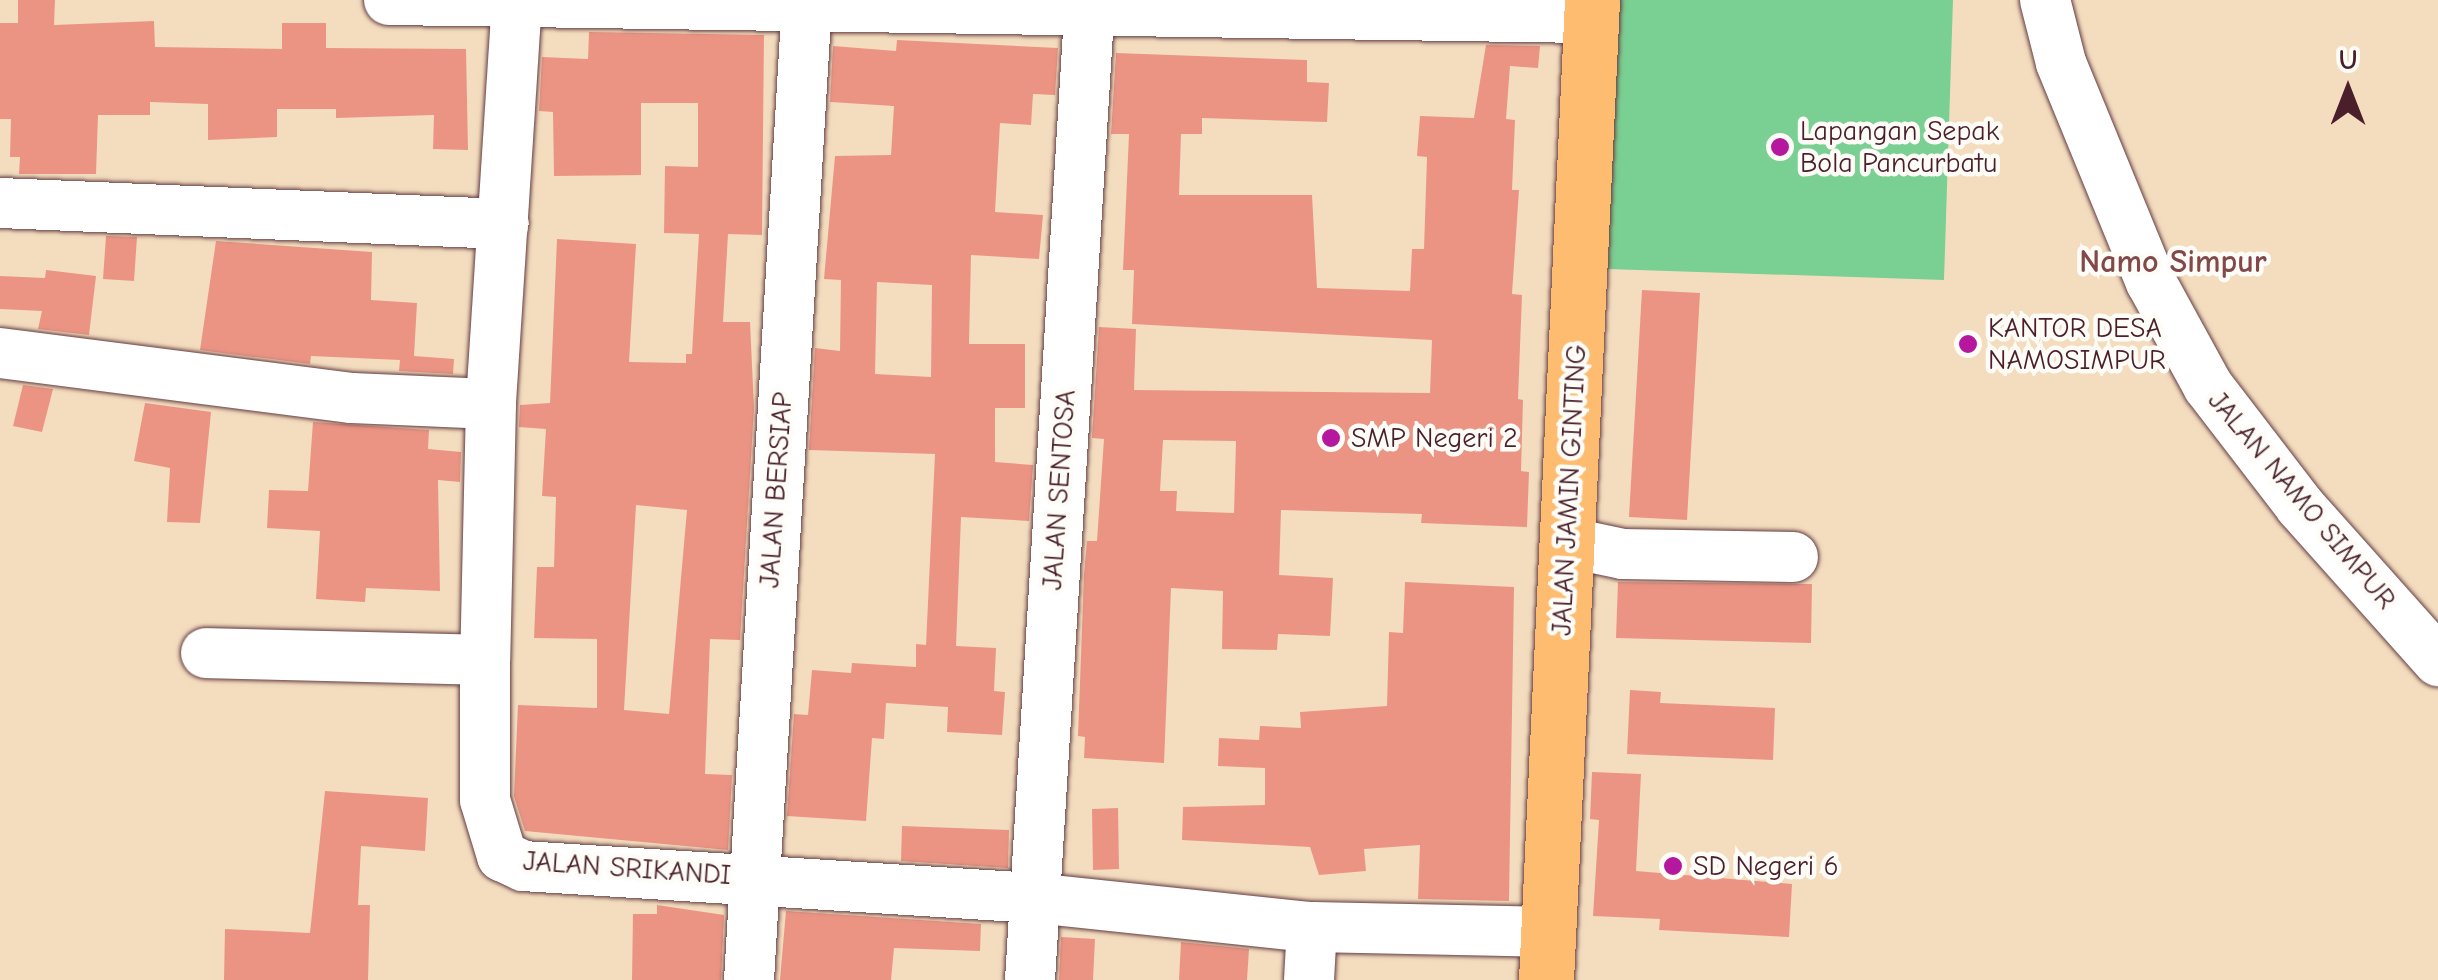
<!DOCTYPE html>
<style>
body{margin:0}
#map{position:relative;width:2438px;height:980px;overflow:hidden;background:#f4ddbf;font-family:"Comic Neue",sans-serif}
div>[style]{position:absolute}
.green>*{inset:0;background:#7acf92}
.building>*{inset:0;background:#eb9484}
.roads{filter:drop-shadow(0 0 2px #643c41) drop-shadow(0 0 2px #643c41)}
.minor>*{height:50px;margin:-25px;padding:0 25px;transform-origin:25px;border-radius:25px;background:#fff}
.highway>*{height:55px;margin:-27.5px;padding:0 27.5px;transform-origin:27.5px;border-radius:27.5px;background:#febc70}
.dots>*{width:28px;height:28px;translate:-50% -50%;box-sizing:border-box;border:5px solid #fdfcf7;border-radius:50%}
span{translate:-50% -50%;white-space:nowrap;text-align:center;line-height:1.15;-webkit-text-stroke:9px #fdfcf7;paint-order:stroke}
.poi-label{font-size:28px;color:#4a1f2b}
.left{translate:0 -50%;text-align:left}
.street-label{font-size:28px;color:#4a1f2b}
.quarter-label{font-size:32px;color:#82484a;font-weight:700}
.north{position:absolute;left:2298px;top:40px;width:100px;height:100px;-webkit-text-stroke:8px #fdfcf7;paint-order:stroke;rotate:0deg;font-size:28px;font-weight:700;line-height:40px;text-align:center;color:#4a1f2b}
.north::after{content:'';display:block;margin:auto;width:35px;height:45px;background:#4a1f2b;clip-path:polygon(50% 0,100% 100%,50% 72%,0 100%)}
</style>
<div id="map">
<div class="green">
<div style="clip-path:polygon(1616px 0,1953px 0,1944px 280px,1608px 269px)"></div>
</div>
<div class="building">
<div style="clip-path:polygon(18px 0,55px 0,54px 25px,154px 21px,155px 47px,282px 49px,282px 23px,326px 23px,326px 48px,466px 49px,468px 150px,433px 149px,434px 115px,336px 118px,336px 109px,277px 109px,277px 137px,208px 140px,208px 104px,150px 102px,150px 115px,98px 115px,96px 174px,19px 174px,20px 157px,10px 157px,11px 119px,0 119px,0 23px,18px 23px)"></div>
<div style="clip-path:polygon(evenodd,589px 32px,764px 35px,762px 235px,728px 234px,723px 322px,750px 322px,754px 408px,740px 640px,710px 639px,705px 774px,732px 775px,728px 850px,525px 831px,514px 796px,518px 705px,597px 708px,597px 639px,534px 638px,537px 567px,554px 567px,556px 497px,542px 496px,546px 429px,519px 427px,520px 405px,550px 403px,557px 239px,636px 244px,629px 362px,686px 363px,686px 354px,692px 354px,699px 234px,664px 233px,665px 166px,698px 167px,698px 103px,641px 103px,641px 175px,554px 176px,553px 112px,539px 111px,542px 57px,588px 59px,589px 32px,636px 505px,687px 510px,669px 714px,624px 710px,636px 505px)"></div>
<div style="clip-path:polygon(evenodd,897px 40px,1058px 48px,1055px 95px,1033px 94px,1031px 125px,1000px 123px,995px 212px,1043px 215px,1039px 259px,971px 255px,969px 344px,1025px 344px,1025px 408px,995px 408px,995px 462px,1033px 465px,1029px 521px,961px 517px,956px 646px,996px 648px,994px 691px,1005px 692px,1002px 735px,947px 732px,948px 707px,886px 703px,884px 739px,872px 738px,866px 821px,787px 816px,794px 714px,808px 715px,812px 670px,851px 673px,852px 663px,916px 667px,916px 644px,926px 645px,935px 454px,809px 450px,815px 348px,840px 351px,841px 280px,824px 279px,835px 156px,891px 155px,894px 106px,830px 102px,833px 46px,896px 51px,897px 40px,877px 282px,932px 285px,931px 377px,875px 374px,877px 282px)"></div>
<div style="clip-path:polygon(evenodd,1486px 45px,1540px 46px,1538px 68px,1510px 66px,1506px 119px,1515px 120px,1512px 190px,1519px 190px,1512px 294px,1522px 295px,1518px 399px,1523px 400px,1521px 471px,1529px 472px,1527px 527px,1421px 523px,1422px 514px,1281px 510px,1279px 575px,1333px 578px,1330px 636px,1278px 634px,1277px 650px,1222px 649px,1223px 591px,1171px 588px,1164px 763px,1084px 758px,1085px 737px,1078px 736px,1084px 575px,1087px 541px,1097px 541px,1104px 439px,1092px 438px,1099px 327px,1136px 329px,1134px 390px,1430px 393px,1432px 340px,1132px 324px,1134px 270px,1123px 270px,1129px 134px,1111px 134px,1116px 53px,1307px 60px,1307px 82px,1329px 83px,1327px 122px,1202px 118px,1202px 134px,1181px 134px,1179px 195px,1312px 195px,1317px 288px,1410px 291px,1412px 249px,1424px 249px,1427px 157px,1417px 156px,1420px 116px,1474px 118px,1486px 45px,1163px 440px,1236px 441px,1234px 513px,1176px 511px,1177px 491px,1160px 491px,1163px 440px)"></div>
<div style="clip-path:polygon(106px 236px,137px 237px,134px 281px,103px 279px)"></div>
<div style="clip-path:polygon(216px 241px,372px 252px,371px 300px,417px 303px,414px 356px,454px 359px,453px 374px,399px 371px,400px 360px,311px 356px,310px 364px,200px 350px)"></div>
<div style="clip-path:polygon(46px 270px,96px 276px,89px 335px,38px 329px,42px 311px,0 309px,0 276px,45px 278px)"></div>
<div style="clip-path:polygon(1642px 290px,1700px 293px,1687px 520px,1629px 517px)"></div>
<div style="clip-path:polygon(23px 385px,53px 389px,42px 432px,13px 426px)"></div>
<div style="clip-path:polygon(145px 403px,211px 412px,200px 523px,167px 522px,170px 468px,134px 461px)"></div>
<div style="clip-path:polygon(313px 422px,429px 430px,428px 449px,461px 452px,460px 482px,438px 480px,440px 591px,366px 588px,365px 602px,316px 599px,320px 531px,267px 528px,269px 490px,308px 491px)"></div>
<div style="clip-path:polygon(1405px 582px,1514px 587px,1509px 901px,1418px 899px,1420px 845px,1364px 849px,1366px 871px,1319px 875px,1310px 847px,1182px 840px,1183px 807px,1265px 805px,1265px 768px,1218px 766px,1219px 738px,1259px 740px,1260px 726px,1301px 728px,1300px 712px,1387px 706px,1389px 632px,1403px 633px)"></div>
<div style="clip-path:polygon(1618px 582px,1812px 584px,1811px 643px,1616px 638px)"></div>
<div style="clip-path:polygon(1630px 690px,1661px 692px,1660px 703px,1775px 708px,1773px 760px,1627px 754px)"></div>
<div style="clip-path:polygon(1592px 772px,1641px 774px,1636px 871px,1792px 884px,1789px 937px,1659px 930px,1660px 919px,1593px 916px,1599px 820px,1590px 819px)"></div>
<div style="clip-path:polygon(325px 791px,428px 798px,425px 851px,361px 846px,358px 905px,370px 905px,368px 980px,224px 980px,225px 929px,310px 933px)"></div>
<div style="clip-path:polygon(1118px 808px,1119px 869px,1093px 870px,1092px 809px)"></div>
<div style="clip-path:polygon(902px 826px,1009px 830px,1008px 868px,901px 861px)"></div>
<div style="clip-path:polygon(657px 905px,724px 915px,721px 980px,632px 980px,633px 914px,657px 914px)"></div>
<div style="clip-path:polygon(786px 911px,981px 924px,980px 951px,894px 948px,891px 980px,780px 980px)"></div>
<div style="clip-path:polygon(1061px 937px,1095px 939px,1093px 980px,1059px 980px)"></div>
<div style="clip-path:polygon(1181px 942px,1249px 949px,1247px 980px,1179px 980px)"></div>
</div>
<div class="roads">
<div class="minor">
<div style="left:389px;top:0;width:1202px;rotate:0.86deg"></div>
<div style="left:517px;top:0;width:405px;rotate:93.7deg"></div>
<div style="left:491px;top:404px;width:256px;rotate:91.3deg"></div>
<div style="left:485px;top:660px;width:140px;rotate:90deg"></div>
<div style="left:485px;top:800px;width:59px;rotate:73.1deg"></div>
<div style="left:502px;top:856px;width:23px;rotate:25deg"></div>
<div style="left:523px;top:866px;width:512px;rotate:3.58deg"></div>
<div style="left:1034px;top:898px;width:280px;rotate:6deg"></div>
<div style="left:1312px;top:927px;width:238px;rotate:1.2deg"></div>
<div style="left:2045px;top:0;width:65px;rotate:75.7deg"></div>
<div style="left:2061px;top:63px;width:237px;rotate:67.7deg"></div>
<div style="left:2151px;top:282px;width:119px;rotate:61.3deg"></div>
<div style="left:2208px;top:386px;width:151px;rotate:52.5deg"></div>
<div style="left:2300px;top:506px;width:208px;rotate:48.3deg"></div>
<div style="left:0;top:203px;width:504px;rotate:2.39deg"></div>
<div style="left:0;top:353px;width:355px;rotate:7.3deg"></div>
<div style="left:352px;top:398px;width:139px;rotate:2.5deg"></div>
<div style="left:1566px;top:542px;width:58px;rotate:11.9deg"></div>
<div style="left:1623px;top:554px;width:170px;rotate:1deg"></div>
<div style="left:206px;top:653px;width:279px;rotate:1.4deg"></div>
<div style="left:749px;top:980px;width:982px;rotate:-86.61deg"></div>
<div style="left:1030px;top:980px;width:982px;rotate:-86.5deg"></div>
<div style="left:1309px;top:980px;width:53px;rotate:-86.8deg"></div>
</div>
<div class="highway">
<div style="left:1546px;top:980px;width:981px;rotate:-87.31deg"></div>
</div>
</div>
<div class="dots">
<div style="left:1780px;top:147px;background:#b5179e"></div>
<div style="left:1968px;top:344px;background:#b5179e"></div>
<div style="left:1331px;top:438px;background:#b5179e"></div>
<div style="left:1673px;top:866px;background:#b5179e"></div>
</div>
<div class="poi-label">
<span class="left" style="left:1800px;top:147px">Lapangan Sepak<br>Bola Pancurbatu</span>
<span class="left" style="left:1988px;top:344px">KANTOR DESA<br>NAMOSIMPUR</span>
<span class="left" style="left:1351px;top:438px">SMP Negeri 2</span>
<span class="left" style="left:1693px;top:866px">SD Negeri 6</span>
</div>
<div class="street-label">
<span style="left:776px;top:490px;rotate:-86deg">JALAN BERSIAP</span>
<span style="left:1059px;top:490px;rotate:-86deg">JALAN SENTOSA</span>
<span style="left:1569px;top:490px;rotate:-87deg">JALAN JAMIN GINTING</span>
<span style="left:2302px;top:500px;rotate:50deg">JALAN NAMO SIMPUR</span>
<span style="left:627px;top:868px;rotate:4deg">JALAN SRIKANDI</span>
</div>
<div class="quarter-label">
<span style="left:2173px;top:262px">Namo Simpur</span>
</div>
<div class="north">U</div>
</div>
